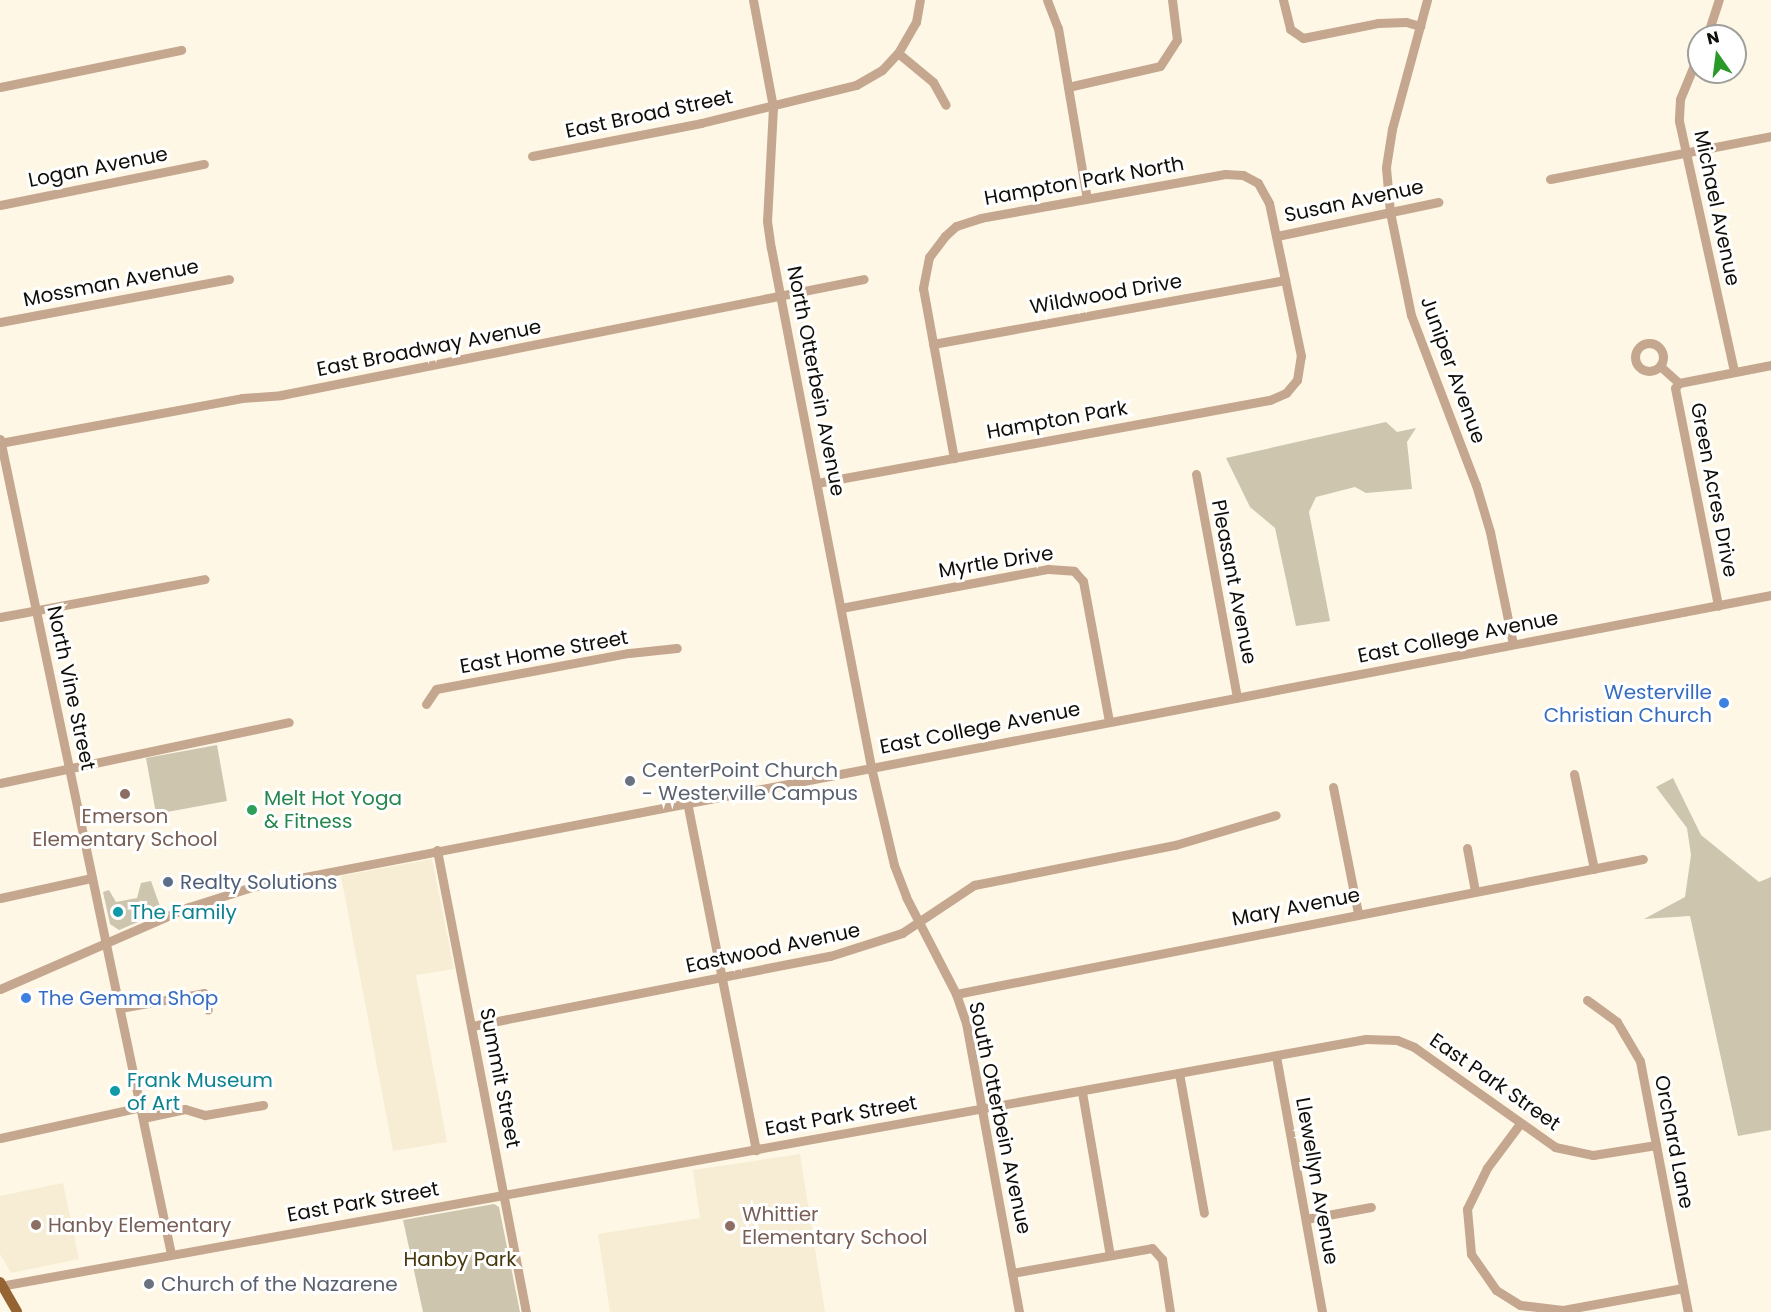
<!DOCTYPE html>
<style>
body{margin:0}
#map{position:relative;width:1771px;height:1312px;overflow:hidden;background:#fef7e5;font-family:Poppins,sans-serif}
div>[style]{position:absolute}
.built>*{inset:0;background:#f7edd4}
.green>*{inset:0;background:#cec5af}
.minor>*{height:9px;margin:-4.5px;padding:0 4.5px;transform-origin:4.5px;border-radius:4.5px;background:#c5a78f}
.minor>.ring{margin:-4.5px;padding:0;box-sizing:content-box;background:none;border:9px solid #c5a78f;border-radius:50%}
.major>*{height:10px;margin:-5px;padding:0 5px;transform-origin:5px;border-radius:5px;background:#966333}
.dots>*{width:16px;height:16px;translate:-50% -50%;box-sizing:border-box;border:3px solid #fff;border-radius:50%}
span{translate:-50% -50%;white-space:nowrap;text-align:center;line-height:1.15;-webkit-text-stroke:6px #fff;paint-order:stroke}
.street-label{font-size:20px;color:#100e08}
.shop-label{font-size:20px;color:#366cbe}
.right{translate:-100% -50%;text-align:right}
.left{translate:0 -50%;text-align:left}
.worship-label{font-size:20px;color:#5b616d}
.leisure-label{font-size:20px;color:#27864d}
.education-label{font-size:20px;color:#785e54}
.service-label{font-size:20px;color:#4e5e75}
.culture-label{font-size:20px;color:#0d838f}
.park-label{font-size:20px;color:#47380c}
.north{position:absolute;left:1687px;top:24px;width:60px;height:60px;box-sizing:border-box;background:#fff;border:2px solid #9f9f9c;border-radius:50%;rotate:346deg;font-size:16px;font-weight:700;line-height:24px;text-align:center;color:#100e08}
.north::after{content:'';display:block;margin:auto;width:21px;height:27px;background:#299928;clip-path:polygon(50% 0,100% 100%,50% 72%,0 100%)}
</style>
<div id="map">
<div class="built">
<div style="clip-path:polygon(432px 859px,454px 969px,416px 975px,447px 1142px,393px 1151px,341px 876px)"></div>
<div style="clip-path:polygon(800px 1154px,825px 1312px,610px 1312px,598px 1234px,700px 1218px,693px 1170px)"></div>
<div style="clip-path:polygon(63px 1183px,79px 1259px,11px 1273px,0 1254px,0 1196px)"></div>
</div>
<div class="green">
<div style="clip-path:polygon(1386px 422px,1397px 432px,1416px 428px,1407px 442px,1412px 489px,1366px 493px,1355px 487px,1316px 497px,1309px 512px,1330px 621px,1296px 626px,1275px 528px,1250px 507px,1226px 458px)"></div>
<div style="clip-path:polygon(217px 745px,227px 801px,156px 814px,146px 758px)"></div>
<div style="clip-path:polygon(1673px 778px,1701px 835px,1759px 882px,1771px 877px,1771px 1130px,1738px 1136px,1690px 916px,1644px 919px,1685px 897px,1691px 855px,1687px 828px,1656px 787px)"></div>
<div style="clip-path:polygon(151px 881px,162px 912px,119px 930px,110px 924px,103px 892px,109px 890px,116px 902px,137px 898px,141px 883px)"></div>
<div style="clip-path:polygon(494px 1204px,499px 1207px,520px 1312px,423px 1312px,403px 1220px)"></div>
</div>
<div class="minor">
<div style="left:753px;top:0;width:109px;rotate:79.4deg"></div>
<div style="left:773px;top:107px;width:114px;rotate:93deg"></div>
<div style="left:767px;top:221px;width:27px;rotate:82deg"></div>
<div style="left:771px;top:248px;width:529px;rotate:79.09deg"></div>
<div style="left:871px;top:767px;width:101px;rotate:76.8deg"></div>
<div style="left:894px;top:865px;width:34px;rotate:69deg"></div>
<div style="left:906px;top:897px;width:109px;rotate:62.7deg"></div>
<div style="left:956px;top:994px;width:31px;rotate:71deg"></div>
<div style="left:966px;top:1023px;width:294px;rotate:79.6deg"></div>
<div style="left:1047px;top:0;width:30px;rotate:69deg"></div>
<div style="left:1058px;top:28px;width:173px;rotate:80.4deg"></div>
<div style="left:1283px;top:0;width:30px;rotate:76deg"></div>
<div style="left:1290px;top:29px;width:16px;rotate:35deg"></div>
<div style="left:1303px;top:38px;width:76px;rotate:-11.3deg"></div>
<div style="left:1378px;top:23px;width:28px;rotate:-2deg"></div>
<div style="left:1406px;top:22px;width:15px;rotate:16deg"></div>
<div style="left:1427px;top:0;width:134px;rotate:105.2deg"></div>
<div style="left:1392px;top:129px;width:39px;rotate:99deg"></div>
<div style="left:1386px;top:168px;width:44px;rotate:84.8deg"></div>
<div style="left:1390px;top:212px;width:105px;rotate:78.5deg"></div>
<div style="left:1411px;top:315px;width:182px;rotate:69.1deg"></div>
<div style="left:1476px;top:485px;width:49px;rotate:73.4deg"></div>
<div style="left:1490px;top:532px;width:114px;rotate:78.4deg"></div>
<div style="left:1707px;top:36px;width:38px;rotate:-72deg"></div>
<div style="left:898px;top:53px;width:45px;rotate:39.6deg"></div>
<div style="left:933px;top:82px;width:26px;rotate:61deg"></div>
<div style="left:1699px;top:53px;width:50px;rotate:112.4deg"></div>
<div style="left:1680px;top:99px;width:22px;rotate:93deg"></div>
<div style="left:1679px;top:121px;width:257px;rotate:77.6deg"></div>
<div style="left:0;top:87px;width:185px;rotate:-11.6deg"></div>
<div style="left:1068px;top:87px;width:94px;rotate:-12.9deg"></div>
<div style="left:1160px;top:66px;width:31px;rotate:-57deg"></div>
<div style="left:1177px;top:40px;width:40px;rotate:-97.1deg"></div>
<div style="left:532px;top:156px;width:172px;rotate:-11deg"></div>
<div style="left:701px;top:123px;width:160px;rotate:-13.8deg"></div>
<div style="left:856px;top:85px;width:30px;rotate:-30deg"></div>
<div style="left:882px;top:70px;width:23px;rotate:-47deg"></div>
<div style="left:898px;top:53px;width:36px;rotate:-60deg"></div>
<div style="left:916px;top:22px;width:22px;rotate:-80deg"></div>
<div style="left:1550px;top:179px;width:225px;rotate:-11deg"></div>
<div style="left:0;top:205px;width:208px;rotate:-11.4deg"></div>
<div style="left:1277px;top:236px;width:165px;rotate:-11.9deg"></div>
<div style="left:0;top:322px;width:233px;rotate:-10.6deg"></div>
<div class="ring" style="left:1635px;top:343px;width:19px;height:19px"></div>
<div style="left:933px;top:344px;width:358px;rotate:-10.3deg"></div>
<div style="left:1660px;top:366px;width:25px;rotate:42deg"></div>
<div style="left:1679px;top:383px;width:6px;rotate:129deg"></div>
<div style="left:1675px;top:388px;width:222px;rotate:78.8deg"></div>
<div style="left:1679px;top:383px;width:94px;rotate:-11.1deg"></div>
<div style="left:0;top:439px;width:833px;rotate:78.15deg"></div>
<div style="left:0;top:443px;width:246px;rotate:-10.5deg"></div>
<div style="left:242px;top:398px;width:39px;rotate:-4deg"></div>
<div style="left:281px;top:395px;width:594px;rotate:-11.25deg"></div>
<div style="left:1196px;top:474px;width:227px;rotate:79.6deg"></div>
<div style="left:817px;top:483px;width:461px;rotate:-10.4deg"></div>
<div style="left:1270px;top:400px;width:17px;rotate:-24deg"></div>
<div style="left:1286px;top:393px;width:17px;rotate:-50deg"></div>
<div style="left:1297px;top:380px;width:24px;rotate:-81deg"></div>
<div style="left:1301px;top:356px;width:156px;rotate:-101.8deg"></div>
<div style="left:1269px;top:203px;width:23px;rotate:-119deg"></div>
<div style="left:1258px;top:183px;width:17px;rotate:-152deg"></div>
<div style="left:1243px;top:175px;width:18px;rotate:-177deg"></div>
<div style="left:1225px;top:174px;width:248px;rotate:169.8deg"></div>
<div style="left:981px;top:218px;width:26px;rotate:162deg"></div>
<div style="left:956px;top:226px;width:15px;rotate:138deg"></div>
<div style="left:945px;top:236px;width:26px;rotate:127deg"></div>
<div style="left:929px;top:257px;width:32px;rotate:101deg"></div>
<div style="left:923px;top:288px;width:173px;rotate:79.7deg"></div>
<div style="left:841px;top:608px;width:211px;rotate:-10.7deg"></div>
<div style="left:1048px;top:569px;width:26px;rotate:4deg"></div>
<div style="left:1074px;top:571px;width:13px;rotate:48deg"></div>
<div style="left:1083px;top:581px;width:142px;rotate:79.5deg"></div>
<div style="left:0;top:617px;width:208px;rotate:-10.5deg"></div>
<div style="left:426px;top:704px;width:18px;rotate:-56deg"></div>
<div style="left:436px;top:689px;width:196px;rotate:-10.6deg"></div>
<div style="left:629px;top:653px;width:48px;rotate:-5.9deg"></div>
<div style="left:1574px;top:774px;width:97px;rotate:78.1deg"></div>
<div style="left:0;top:783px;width:295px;rotate:-11.9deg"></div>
<div style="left:1333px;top:787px;width:128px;rotate:78.8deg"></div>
<div style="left:687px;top:802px;width:355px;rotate:78.8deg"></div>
<div style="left:1467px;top:848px;width:44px;rotate:79.5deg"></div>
<div style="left:437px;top:850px;width:470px;rotate:79.1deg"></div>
<div style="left:0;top:898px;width:94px;rotate:-12.3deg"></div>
<div style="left:0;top:989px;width:206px;rotate:-23.5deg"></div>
<div style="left:189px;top:907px;width:66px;rotate:-17.6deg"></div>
<div style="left:252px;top:887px;width:1547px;rotate:-10.88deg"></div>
<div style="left:956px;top:994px;width:700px;rotate:-11.12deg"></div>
<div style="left:1587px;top:1000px;width:37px;rotate:36deg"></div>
<div style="left:1617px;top:1022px;width:45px;rotate:59.5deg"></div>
<div style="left:1640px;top:1061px;width:256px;rotate:79.2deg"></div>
<div style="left:120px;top:1008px;width:85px;rotate:-10.1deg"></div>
<div style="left:204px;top:993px;width:17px;rotate:77deg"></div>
<div style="left:472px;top:1026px;width:365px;rotate:-11.1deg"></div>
<div style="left:830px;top:956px;width:76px;rotate:-17.7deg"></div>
<div style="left:902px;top:933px;width:87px;rotate:-33.7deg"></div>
<div style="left:974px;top:885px;width:205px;rotate:-11.3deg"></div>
<div style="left:1175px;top:845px;width:105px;rotate:-16.5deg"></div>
<div style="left:1276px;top:1056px;width:260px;rotate:79.8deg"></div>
<div style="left:1179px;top:1073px;width:142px;rotate:79.9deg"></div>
<div style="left:1082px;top:1092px;width:165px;rotate:80.3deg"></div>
<div style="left:143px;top:1118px;width:43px;rotate:-12.1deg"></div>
<div style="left:185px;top:1109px;width:21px;rotate:17deg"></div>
<div style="left:205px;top:1115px;width:59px;rotate:-9.8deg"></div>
<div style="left:1519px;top:1125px;width:54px;rotate:126.7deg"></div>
<div style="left:1487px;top:1168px;width:46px;rotate:116deg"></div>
<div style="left:1467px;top:1209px;width:45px;rotate:84.9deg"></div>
<div style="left:1471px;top:1254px;width:44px;rotate:55.2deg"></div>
<div style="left:1496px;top:1290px;width:28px;rotate:32deg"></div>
<div style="left:1520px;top:1305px;width:43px;rotate:6.6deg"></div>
<div style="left:1563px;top:1310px;width:122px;rotate:-10.4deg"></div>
<div style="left:0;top:1138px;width:144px;rotate:-12.4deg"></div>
<div style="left:1306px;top:1219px;width:66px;rotate:-10.5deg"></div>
<div style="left:1012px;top:1273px;width:142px;rotate:-10.1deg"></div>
<div style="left:1152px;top:1248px;width:15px;rotate:48deg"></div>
<div style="left:1162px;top:1259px;width:54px;rotate:81.4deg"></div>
<div style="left:0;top:1286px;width:1388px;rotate:-10.25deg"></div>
<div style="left:1366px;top:1039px;width:31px;rotate:2deg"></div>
<div style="left:1397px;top:1040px;width:18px;rotate:22deg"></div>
<div style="left:1414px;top:1047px;width:173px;rotate:35.3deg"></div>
<div style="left:1555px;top:1147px;width:39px;rotate:12deg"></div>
<div style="left:1593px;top:1155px;width:64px;rotate:-9deg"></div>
</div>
<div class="major">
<div style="left:0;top:1282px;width:34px;rotate:60deg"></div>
</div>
<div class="dots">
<div style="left:1724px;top:703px;background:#3f7fe0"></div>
<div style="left:630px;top:781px;background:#6b7280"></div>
<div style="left:125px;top:794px;background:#8d6e63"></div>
<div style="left:252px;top:810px;background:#2e9e5b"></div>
<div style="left:168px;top:882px;background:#5c6f8a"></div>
<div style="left:118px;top:912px;background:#0f9aa8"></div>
<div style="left:26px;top:998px;background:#3f7fe0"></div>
<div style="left:115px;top:1091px;background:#0f9aa8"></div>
<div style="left:36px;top:1225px;background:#8d6e63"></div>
<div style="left:730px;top:1226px;background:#8d6e63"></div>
<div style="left:149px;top:1284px;background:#6b7280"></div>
</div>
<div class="street-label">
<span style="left:649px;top:114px;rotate:-12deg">East Broad Street</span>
<span style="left:98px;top:167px;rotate:-11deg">Logan Avenue</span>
<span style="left:1084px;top:181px;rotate:-10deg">Hampton Park North</span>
<span style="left:1354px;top:201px;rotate:-12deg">Susan Avenue</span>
<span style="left:1717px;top:208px;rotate:78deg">Michael Avenue</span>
<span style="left:111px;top:283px;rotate:-11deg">Mossman Avenue</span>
<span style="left:1106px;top:294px;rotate:-10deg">Wildwood Drive</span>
<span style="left:429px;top:348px;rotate:-11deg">East Broadway Avenue</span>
<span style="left:1453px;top:370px;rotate:70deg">Juniper Avenue</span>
<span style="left:816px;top:381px;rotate:79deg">North Otterbein Avenue</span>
<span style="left:1057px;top:420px;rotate:-10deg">Hampton Park</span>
<span style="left:1714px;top:490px;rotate:79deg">Green Acres Drive</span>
<span style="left:996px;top:562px;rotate:-9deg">Myrtle Drive</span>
<span style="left:1234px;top:582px;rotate:79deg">Pleasant Avenue</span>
<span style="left:1458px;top:637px;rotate:-11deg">East College Avenue</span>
<span style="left:544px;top:652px;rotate:-10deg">East Home Street</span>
<span style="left:71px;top:688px;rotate:78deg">North Vine Street</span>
<span style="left:980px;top:728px;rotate:-11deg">East College Avenue</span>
<span style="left:1296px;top:907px;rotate:-11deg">Mary Avenue</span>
<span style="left:773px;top:948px;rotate:-12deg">Eastwood Avenue</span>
<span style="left:500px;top:1078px;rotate:79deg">Summit Street</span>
<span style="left:1495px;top:1082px;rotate:35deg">East Park Street</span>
<span style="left:841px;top:1116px;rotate:-10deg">East Park Street</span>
<span style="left:1000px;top:1118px;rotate:78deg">South Otterbein Avenue</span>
<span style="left:1674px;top:1142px;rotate:79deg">Orchard Lane</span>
<span style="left:1317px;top:1181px;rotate:80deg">Llewellyn Avenue</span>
<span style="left:363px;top:1202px;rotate:-10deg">East Park Street</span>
</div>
<div class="shop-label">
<span class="right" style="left:1712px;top:704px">Westerville<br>Christian Church</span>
<span class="left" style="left:38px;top:998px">The Gemma Shop</span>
</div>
<div class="worship-label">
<span class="left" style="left:642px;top:782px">CenterPoint Church<br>- Westerville Campus</span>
<span class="left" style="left:161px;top:1284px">Church of the Nazarene</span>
</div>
<div class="leisure-label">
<span class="left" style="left:264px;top:810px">Melt Hot Yoga<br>&amp; Fitness</span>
</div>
<div class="education-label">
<span style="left:125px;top:828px">Emerson<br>Elementary School</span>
<span class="left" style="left:742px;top:1226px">Whittier<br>Elementary School</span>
<span class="left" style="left:48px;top:1225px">Hanby Elementary</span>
</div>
<div class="service-label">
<span class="left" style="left:180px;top:882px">Realty Solutions</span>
</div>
<div class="culture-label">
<span class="left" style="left:130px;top:912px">The Family</span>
<span class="left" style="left:127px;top:1092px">Frank Museum<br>of Art</span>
</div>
<div class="park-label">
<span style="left:460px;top:1259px">Hanby Park</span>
</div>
<div class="north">N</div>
</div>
